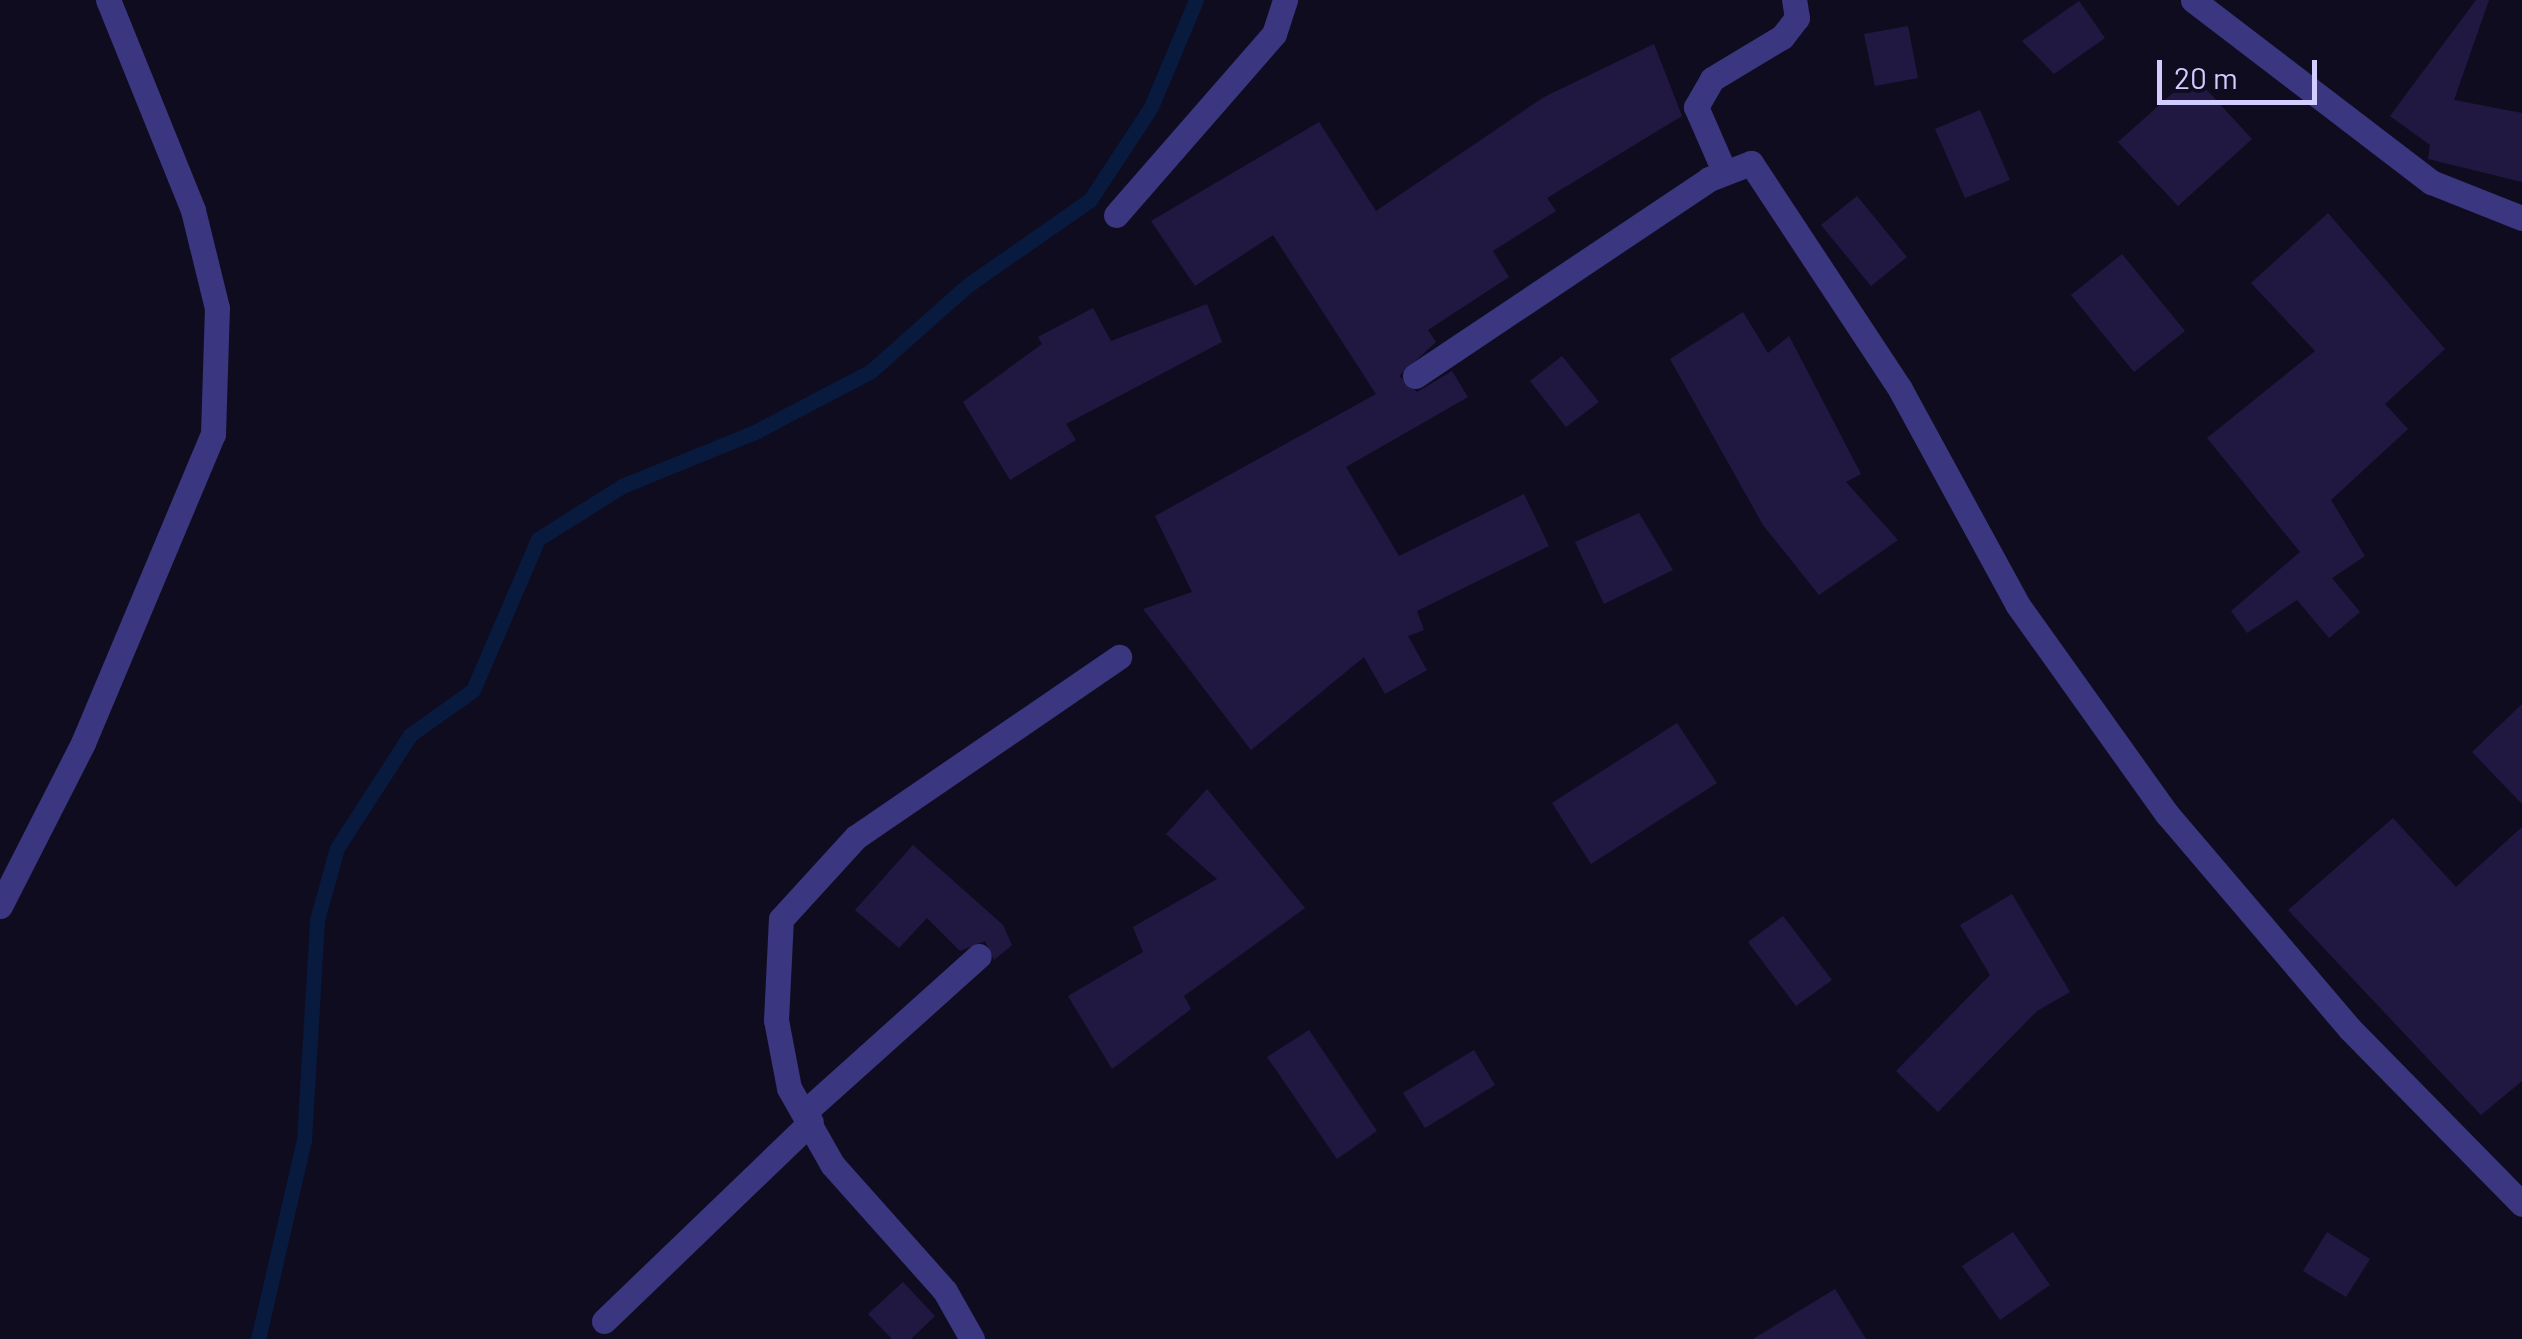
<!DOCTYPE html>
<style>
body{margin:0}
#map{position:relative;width:2522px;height:1339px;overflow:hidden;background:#100c20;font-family:Barlow,sans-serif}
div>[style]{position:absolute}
.stream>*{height:15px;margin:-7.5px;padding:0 7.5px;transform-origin:7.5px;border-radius:7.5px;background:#081a3e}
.building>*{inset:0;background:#211842}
.street>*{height:25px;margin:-12.5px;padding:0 12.5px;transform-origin:12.5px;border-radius:12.5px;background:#3a3680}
span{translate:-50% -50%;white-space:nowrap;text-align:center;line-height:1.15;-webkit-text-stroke:10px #100c20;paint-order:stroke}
.scale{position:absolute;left:2157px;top:60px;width:160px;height:45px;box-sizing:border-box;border:5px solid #d3ccff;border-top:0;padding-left:12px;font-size:30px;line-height:35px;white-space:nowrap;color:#d3ccff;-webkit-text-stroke:8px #100c20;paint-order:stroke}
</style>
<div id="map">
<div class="stream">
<div style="left:258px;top:1339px;width:204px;rotate:-77deg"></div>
<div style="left:304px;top:1140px;width:220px;rotate:-86.6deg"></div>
<div style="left:317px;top:920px;width:75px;rotate:-74.5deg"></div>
<div style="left:337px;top:848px;width:135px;rotate:-57.1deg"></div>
<div style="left:410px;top:735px;width:77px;rotate:-35.5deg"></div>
<div style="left:473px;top:690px;width:164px;rotate:-66.7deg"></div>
<div style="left:538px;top:539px;width:99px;rotate:-32.2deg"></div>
<div style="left:622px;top:486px;width:144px;rotate:-22.1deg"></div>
<div style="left:755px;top:432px;width:131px;rotate:-27.7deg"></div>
<div style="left:871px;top:371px;width:130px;rotate:-41.6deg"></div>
<div style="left:968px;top:285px;width:149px;rotate:-34.9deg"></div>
<div style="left:1090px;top:200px;width:111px;rotate:-56.7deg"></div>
<div style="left:1151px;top:107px;width:116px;rotate:-67.2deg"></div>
</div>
<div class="building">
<div style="clip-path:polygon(2476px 0,2489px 0,2454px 100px,2522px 113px,2522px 182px,2428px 159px,2430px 145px,2390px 116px)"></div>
<div style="clip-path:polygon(2079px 1px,2105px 38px,2054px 74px,2022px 41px)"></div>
<div style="clip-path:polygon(1908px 26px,1918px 78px,1875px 86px,1864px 34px)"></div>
<div style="clip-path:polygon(1654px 44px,1682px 116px,1547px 198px,1556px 211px,1493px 251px,1509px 277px,1428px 330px,1436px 342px,1399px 376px,1417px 392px,1452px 371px,1468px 397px,1346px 467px,1399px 556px,1524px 494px,1549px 546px,1417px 611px,1424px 630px,1408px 636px,1427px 670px,1385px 694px,1364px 657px,1251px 750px,1143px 609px,1192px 592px,1155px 516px,1376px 394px,1273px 235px,1195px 286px,1151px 221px,1319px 122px,1376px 211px,1544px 97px)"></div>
<div style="clip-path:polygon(2193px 75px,2252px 139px,2178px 206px,2118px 142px)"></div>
<div style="clip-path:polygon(1980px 110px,2010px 180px,1965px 198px,1935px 129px)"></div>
<div style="clip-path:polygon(1857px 196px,1907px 257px,1871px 286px,1821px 225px)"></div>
<div style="clip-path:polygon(2328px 213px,2445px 349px,2385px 404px,2408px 429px,2331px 500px,2365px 556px,2332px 578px,2360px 612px,2329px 638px,2297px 600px,2247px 633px,2231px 611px,2300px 552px,2207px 438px,2315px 351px,2251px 283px)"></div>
<div style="clip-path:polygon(2122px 254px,2185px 331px,2134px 372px,2071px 295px)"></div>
<div style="clip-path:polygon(1207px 304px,1222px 342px,1066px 424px,1076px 440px,1010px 480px,963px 402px,1042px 344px,1038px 337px,1093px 308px,1111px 341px)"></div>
<div style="clip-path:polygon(1743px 312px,1768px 353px,1789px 336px,1861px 474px,1846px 482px,1898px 540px,1819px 595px,1763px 525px,1670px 359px)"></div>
<div style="clip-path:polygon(1562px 356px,1599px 402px,1566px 427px,1530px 381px)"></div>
<div style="clip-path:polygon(1639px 513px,1673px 570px,1604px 604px,1575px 542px)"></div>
<div style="clip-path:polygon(2522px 704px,2522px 804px,2472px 752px)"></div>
<div style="clip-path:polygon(1677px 723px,1717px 783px,1591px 864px,1552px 803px)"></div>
<div style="clip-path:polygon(1207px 789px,1305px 908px,1184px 996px,1191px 1009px,1112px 1069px,1068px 996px,1143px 952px,1133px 927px,1217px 879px,1166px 834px)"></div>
<div style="clip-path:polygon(2393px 818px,2456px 887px,2522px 827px,2522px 1081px,2481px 1115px,2288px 910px)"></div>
<div style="clip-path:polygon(913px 845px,1003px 925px,1012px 945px,994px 960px,985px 941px,960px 951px,927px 918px,899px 948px,855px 910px)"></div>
<div style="clip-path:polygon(2012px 894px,2070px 992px,2037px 1011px,1938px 1112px,1896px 1071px,1990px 975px,1960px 925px)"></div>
<div style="clip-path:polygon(1783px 916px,1832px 980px,1796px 1006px,1748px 942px)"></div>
<div style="clip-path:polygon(1309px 1030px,1377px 1131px,1337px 1159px,1267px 1057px)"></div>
<div style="clip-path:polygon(1474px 1050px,1495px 1085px,1425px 1128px,1403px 1093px)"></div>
<div style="clip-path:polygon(2013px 1232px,2050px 1285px,2000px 1320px,1962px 1266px)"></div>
<div style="clip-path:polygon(2327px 1232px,2370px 1259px,2346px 1297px,2303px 1271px)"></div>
<div style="clip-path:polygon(903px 1282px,935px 1316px,911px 1339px,892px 1339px,868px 1314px)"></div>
<div style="clip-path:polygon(1835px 1289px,1866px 1339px,1753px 1339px)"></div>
</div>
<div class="street">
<div style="left:2193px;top:0;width:300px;rotate:37.4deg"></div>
<div style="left:2431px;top:182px;width:98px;rotate:21.6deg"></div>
<div style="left:1724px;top:171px;width:70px;rotate:-113.6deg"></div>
<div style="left:1696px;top:107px;width:32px;rotate:-60deg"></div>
<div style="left:1712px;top:79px;width:82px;rotate:-31deg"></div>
<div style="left:1782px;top:37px;width:24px;rotate:-52deg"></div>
<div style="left:1797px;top:18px;width:18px;rotate:-99deg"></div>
<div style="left:1116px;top:215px;width:240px;rotate:-48.9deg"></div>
<div style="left:1274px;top:34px;width:36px;rotate:-72deg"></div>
<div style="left:1415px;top:376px;width:354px;rotate:-33.8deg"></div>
<div style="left:1709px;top:179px;width:45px;rotate:-20.9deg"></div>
<div style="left:1751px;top:163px;width:271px;rotate:56.6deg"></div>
<div style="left:1900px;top:389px;width:245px;rotate:61.4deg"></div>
<div style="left:2017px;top:604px;width:258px;rotate:54.5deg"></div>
<div style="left:2167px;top:814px;width:282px;rotate:49.6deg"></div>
<div style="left:2350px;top:1029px;width:245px;rotate:45.5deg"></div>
<div style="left:0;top:906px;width:183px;rotate:-63deg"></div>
<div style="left:83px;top:743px;width:335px;rotate:-67.2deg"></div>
<div style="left:213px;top:434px;width:126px;rotate:-88.2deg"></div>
<div style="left:217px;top:308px;width:101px;rotate:-103.8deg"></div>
<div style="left:193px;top:210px;width:227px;rotate:-112deg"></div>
<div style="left:806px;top:1111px;width:232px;rotate:-41.9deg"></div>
<div style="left:604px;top:1321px;width:287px;rotate:-43.9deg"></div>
<div style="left:972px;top:1339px;width:55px;rotate:-119.4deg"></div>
<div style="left:945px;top:1291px;width:170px;rotate:-131.7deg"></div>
<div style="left:832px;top:1164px;width:87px;rotate:-119.5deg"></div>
<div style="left:789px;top:1088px;width:69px;rotate:-100.8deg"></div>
<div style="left:776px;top:1020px;width:101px;rotate:-87.2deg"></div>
<div style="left:781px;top:919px;width:111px;rotate:-47.6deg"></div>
<div style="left:856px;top:837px;width:319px;rotate:-34.4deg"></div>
</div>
<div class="scale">20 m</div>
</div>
